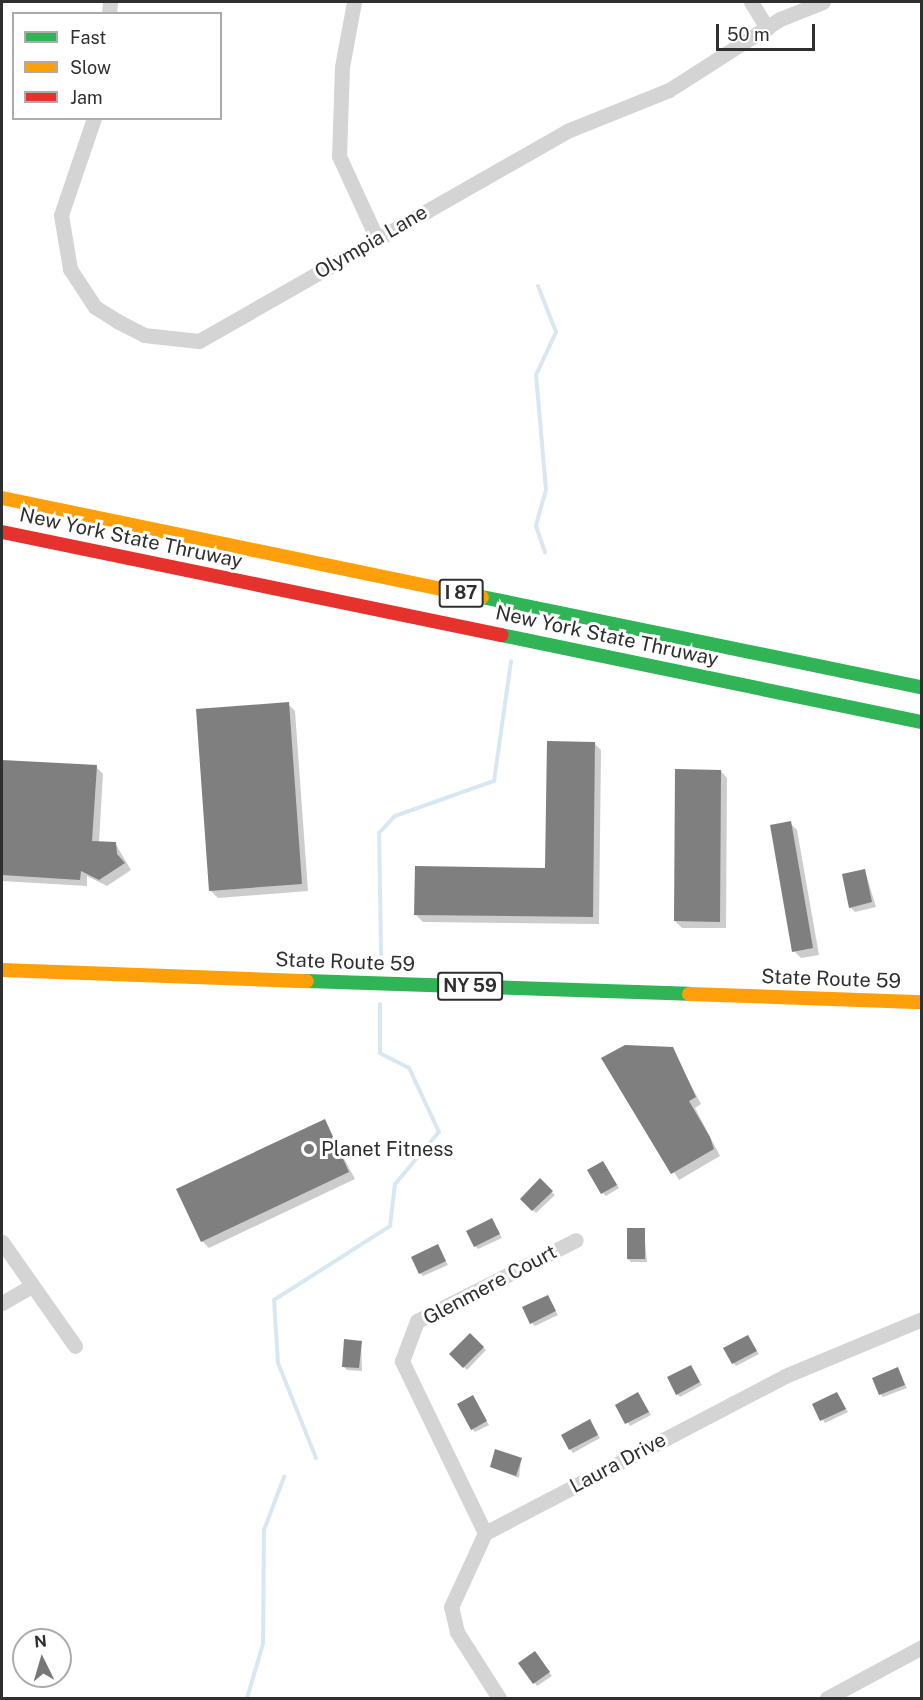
<!DOCTYPE html>
<style>
body{margin:0}
#map{position:relative;width:923px;height:1700px;overflow:hidden;background:#fff;font-family:"Public Sans",sans-serif}
div>[style]{position:absolute}
.shadow>*{inset:0;background:#0003}
.stream>*{height:4px;margin:-2px;padding:0 2px;transform-origin:2px;border-radius:2px;background:#d8e8f2}
.building>*{inset:0;background:#7f7f7f}
.street>*{height:15px;margin:-7.5px;padding:0 7.5px;transform-origin:7.5px;border-radius:7.5px;background:#d4d4d4}
.fast>*{height:14px;margin:-7px;padding:0 7px;transform-origin:7px;border-radius:7px;background:#30b455}
.slow>*{height:14px;margin:-7px;padding:0 7px;transform-origin:7px;border-radius:7px;background:#ff9f0a}
.jam>*{height:14px;margin:-7px;padding:0 7px;transform-origin:7px;border-radius:7px;background:#e5322d}
.dots>*{width:16px;height:16px;translate:-50% -50%;box-sizing:border-box;border:3px solid #fff;border-radius:50%}
span{translate:-50% -50%;white-space:nowrap;text-align:center;line-height:1.15;-webkit-text-stroke:6px #fff;paint-order:stroke}
.shield-label span{padding:2px 4px;background:#fff;border:2px solid;border-radius:4px;-webkit-text-stroke-width:0}
.shield-label{font-size:18px;color:#2f2f2f;font-weight:700}
.street-label{font-size:20px;color:#2f2f2f}
.poi-label{font-size:20px;color:#2f2f2f}
.left{translate:0 -50%;text-align:left}
.frame{position:absolute;inset:0;border:3px solid #2f2f2f;pointer-events:none}
.legend{position:absolute;left:12px;top:12px;width:210px;height:108px;box-sizing:border-box;background:#fff;border:2px solid #acacac;margin:0;padding:8px 10px;list-style:none;font-size:18px;color:#2f2f2f}
.legend li{display:flex;align-items:center;gap:12px;height:30px}
.legend b{width:30px;border:2px solid #acacac}
.north{position:absolute;left:12px;top:1628px;width:60px;height:60px;box-sizing:border-box;background:#fff;border:2px solid #acacac;border-radius:50%;rotate:355deg;font-size:16px;font-weight:700;line-height:24px;text-align:center;color:#2f2f2f}
.north::after{content:'';display:block;margin:auto;width:21px;height:27px;background:#787878;clip-path:polygon(50% 0,100% 100%,50% 72%,0 100%)}
.scale{position:absolute;left:716px;top:24px;width:99px;height:27px;box-sizing:border-box;border:3px solid #2f2f2f;border-top:0;padding-left:8px;font-size:18px;line-height:21px;white-space:nowrap;color:#2f2f2f;-webkit-text-stroke:4px #fff;paint-order:stroke}
</style>
<div id="map">
<div class="shadow">
<div style="clip-path:polygon(288px 704px,295px 711px,308px 891px,218px 898px,211px 891px)"></div>
<div style="clip-path:polygon(594px 743px,601px 750px,599px 924px,423px 922px,416px 915px,547px 869px)"></div>
<div style="clip-path:polygon(2px 761px,96px 767px,103px 774px,99px 842px,115px 843px,131px 870px,107px 886px,87px 876px,87px 886px,2px 881px)"></div>
<div style="clip-path:polygon(721px 771px,727px 778px,726px 928px,682px 928px,675px 921px)"></div>
<div style="clip-path:polygon(790px 823px,797px 830px,819px 955px,801px 958px,794px 951px)"></div>
<div style="clip-path:polygon(921px 863px,922px 863px,922px 896px,920px 894px)"></div>
<div style="clip-path:polygon(865px 871px,876px 907px,855px 912px,850px 907px)"></div>
<div style="clip-path:polygon(672px 1049px,701px 1104px,695px 1108px,720px 1156px,679px 1180px,603px 1059px)"></div>
<div style="clip-path:polygon(324px 1121px,355px 1179px,209px 1248px,202px 1241px)"></div>
<div style="clip-path:polygon(605px 1165px,619px 1188px,606px 1196px,603px 1193px)"></div>
<div style="clip-path:polygon(540px 1181px,555px 1195px,536px 1213px,522px 1199px)"></div>
<div style="clip-path:polygon(492px 1220px,502px 1238px,478px 1249px,475px 1246px)"></div>
<div style="clip-path:polygon(644px 1230px,647px 1262px,631px 1262px,628px 1259px)"></div>
<div style="clip-path:polygon(438px 1246px,448px 1265px,423px 1276px,420px 1273px)"></div>
<div style="clip-path:polygon(547px 1297px,558px 1315px,535px 1326px,532px 1323px)"></div>
<div style="clip-path:polygon(470px 1335px,486px 1350px,467px 1370px,451px 1354px)"></div>
<div style="clip-path:polygon(748px 1337px,759px 1354px,736px 1366px,733px 1363px)"></div>
<div style="clip-path:polygon(361px 1342px,362px 1371px,347px 1370px,344px 1367px)"></div>
<div style="clip-path:polygon(691px 1367px,702px 1385px,680px 1397px,677px 1394px)"></div>
<div style="clip-path:polygon(898px 1369px,907px 1388px,883px 1397px,880px 1394px)"></div>
<div style="clip-path:polygon(837px 1393px,848px 1412px,825px 1423px,814px 1405px)"></div>
<div style="clip-path:polygon(638px 1394px,651px 1415px,630px 1426px,617px 1406px)"></div>
<div style="clip-path:polygon(473px 1397px,489px 1425px,475px 1432px,472px 1429px)"></div>
<div style="clip-path:polygon(592px 1424px,600px 1438px,573px 1453px,570px 1449px)"></div>
<div style="clip-path:polygon(521px 1459px,519px 1478px,491px 1467px)"></div>
<div style="clip-path:polygon(537px 1656px,552px 1676px,537px 1686px,520px 1664px)"></div>
</div>
<div class="stream">
<div style="left:538px;top:286px;width:49px;rotate:68.6deg"></div>
<div style="left:556px;top:332px;width:47px;rotate:114.9deg"></div>
<div style="left:536px;top:375px;width:115px;rotate:85deg"></div>
<div style="left:546px;top:490px;width:37px;rotate:106deg"></div>
<div style="left:536px;top:526px;width:28px;rotate:71deg"></div>
<div style="left:381px;top:954px;width:121px;rotate:-90.9deg"></div>
<div style="left:379px;top:833px;width:23px;rotate:-47deg"></div>
<div style="left:395px;top:816px;width:105px;rotate:-19.5deg"></div>
<div style="left:494px;top:781px;width:121px;rotate:-81.9deg"></div>
<div style="left:316px;top:1458px;width:102px;rotate:-111.8deg"></div>
<div style="left:278px;top:1363px;width:63px;rotate:-93.6deg"></div>
<div style="left:274px;top:1300px;width:138px;rotate:-32.5deg"></div>
<div style="left:390px;top:1226px;width:42px;rotate:-83.2deg"></div>
<div style="left:395px;top:1184px;width:68px;rotate:-49.8deg"></div>
<div style="left:439px;top:1132px;width:71px;rotate:-115.1deg"></div>
<div style="left:409px;top:1068px;width:33px;rotate:-153deg"></div>
<div style="left:380px;top:1053px;width:49px;rotate:-90deg"></div>
<div style="left:247px;top:1698px;width:56px;rotate:-73.5deg"></div>
<div style="left:263px;top:1644px;width:114px;rotate:-89.5deg"></div>
<div style="left:264px;top:1530px;width:57px;rotate:-69.3deg"></div>
</div>
<div class="building">
<div style="clip-path:polygon(289px 702px,302px 884px,209px 891px,196px 709px)"></div>
<div style="clip-path:polygon(547px 741px,595px 742px,593px 917px,414px 915px,415px 866px,545px 868px)"></div>
<div style="clip-path:polygon(2px 760px,97px 765px,92px 841px,116px 842px,117px 854px,125px 863px,99px 880px,81px 871px,80px 880px,2px 875px)"></div>
<div style="clip-path:polygon(675px 769px,721px 770px,720px 922px,674px 921px)"></div>
<div style="clip-path:polygon(791px 821px,813px 948px,792px 952px,770px 825px)"></div>
<div style="clip-path:polygon(865px 869px,872px 902px,849px 908px,842px 874px)"></div>
<div style="clip-path:polygon(625px 1045px,673px 1047px,696px 1097px,689px 1101px,710px 1137px,714px 1149px,671px 1174px,601px 1058px)"></div>
<div style="clip-path:polygon(325px 1119px,349px 1172px,201px 1242px,176px 1189px)"></div>
<div style="clip-path:polygon(603px 1161px,617px 1185px,601px 1194px,587px 1170px)"></div>
<div style="clip-path:polygon(540px 1178px,553px 1191px,532px 1211px,520px 1199px)"></div>
<div style="clip-path:polygon(492px 1218px,500px 1234px,474px 1247px,466px 1231px)"></div>
<div style="clip-path:polygon(627px 1228px,645px 1228px,645px 1259px,627px 1259px)"></div>
<div style="clip-path:polygon(438px 1244px,446px 1261px,419px 1274px,411px 1257px)"></div>
<div style="clip-path:polygon(548px 1295px,556px 1311px,530px 1324px,522px 1307px)"></div>
<div style="clip-path:polygon(470px 1333px,484px 1347px,463px 1368px,449px 1354px)"></div>
<div style="clip-path:polygon(748px 1335px,757px 1351px,732px 1364px,723px 1348px)"></div>
<div style="clip-path:polygon(344px 1339px,362px 1341px,359px 1368px,342px 1367px)"></div>
<div style="clip-path:polygon(691px 1365px,700px 1382px,676px 1395px,667px 1377px)"></div>
<div style="clip-path:polygon(898px 1367px,905px 1385px,879px 1395px,872px 1378px)"></div>
<div style="clip-path:polygon(638px 1392px,649px 1412px,625px 1424px,615px 1405px)"></div>
<div style="clip-path:polygon(837px 1392px,846px 1409px,820px 1421px,812px 1404px)"></div>
<div style="clip-path:polygon(473px 1395px,487px 1421px,471px 1430px,457px 1404px)"></div>
<div style="clip-path:polygon(590px 1419px,598px 1435px,569px 1450px,561px 1435px)"></div>
<div style="clip-path:polygon(495px 1449px,522px 1458px,516px 1476px,490px 1467px)"></div>
<div style="clip-path:polygon(535px 1651px,550px 1672px,533px 1684px,518px 1663px)"></div>
</div>
<div class="street">
<div style="left:354px;top:2px;width:66px;rotate:100.5deg"></div>
<div style="left:342px;top:67px;width:89px;rotate:91.9deg"></div>
<div style="left:339px;top:156px;width:91px;rotate:65.4deg"></div>
<div style="left:751px;top:2px;width:31px;rotate:58deg"></div>
<div style="left:109px;top:14px;width:12px;rotate:-85deg"></div>
<div style="left:94px;top:118px;width:102px;rotate:108.8deg"></div>
<div style="left:61px;top:215px;width:55px;rotate:80.5deg"></div>
<div style="left:70px;top:269px;width:45px;rotate:56.7deg"></div>
<div style="left:95px;top:307px;width:26px;rotate:32deg"></div>
<div style="left:117px;top:321px;width:30px;rotate:27deg"></div>
<div style="left:144px;top:335px;width:55px;rotate:6.2deg"></div>
<div style="left:199px;top:341px;width:424px;rotate:-29.7deg"></div>
<div style="left:567px;top:131px;width:110px;rotate:-21.9deg"></div>
<div style="left:669px;top:90px;width:132px;rotate:-32.6deg"></div>
<div style="left:780px;top:19px;width:46px;rotate:-21.6deg"></div>
<div style="left:2px;top:1242px;width:127px;rotate:54.9deg"></div>
<div style="left:2px;top:1303px;width:32px;rotate:-30deg"></div>
<div style="left:485px;top:1533px;width:191px;rotate:-115.8deg"></div>
<div style="left:402px;top:1361px;width:43px;rotate:-69.4deg"></div>
<div style="left:417px;top:1321px;width:178px;rotate:-27deg"></div>
<div style="left:499px;top:1698px;width:78px;rotate:-122.5deg"></div>
<div style="left:457px;top:1632px;width:26px;rotate:-103deg"></div>
<div style="left:451px;top:1607px;width:81px;rotate:-65.3deg"></div>
<div style="left:485px;top:1533px;width:339px;rotate:-27.6deg"></div>
<div style="left:785px;top:1376px;width:148px;rotate:-22.6deg"></div>
<div style="left:827px;top:1698px;width:108px;rotate:-28.2deg"></div>
</div>
<div class="fast">
<div style="left:482px;top:597px;width:449px;rotate:11.6deg"></div>
<div style="left:501px;top:635px;width:430px;rotate:11.7deg"></div>
<div style="left:307px;top:981px;width:382px;rotate:1.9deg"></div>
</div>
<div class="slow">
<div style="left:2px;top:498px;width:490px;rotate:11.7deg"></div>
<div style="left:2px;top:970px;width:305px;rotate:2.1deg"></div>
<div style="left:689px;top:994px;width:233px;rotate:2deg"></div>
</div>
<div class="jam">
<div style="left:2px;top:532px;width:510px;rotate:11.66deg"></div>
</div>
<div class="dots">
<div style="left:309px;top:1149px;background:#787878"></div>
</div>
<div class="shield-label">
<span style="left:461px;top:593px">I 87</span>
<span style="left:470px;top:986px">NY 59</span>
</div>
<div class="street-label">
<span style="left:371px;top:242px;rotate:-30deg">Olympia Lane</span>
<span style="left:131px;top:538px;rotate:12deg">New York State Thruway</span>
<span style="left:607px;top:636px;rotate:12deg">New York State Thruway</span>
<span style="left:345px;top:962px;rotate:2deg">State Route 59</span>
<span style="left:831px;top:979px;rotate:2deg">State Route 59</span>
<span style="left:490px;top:1285px;rotate:-28deg">Glenmere Court</span>
<span style="left:618px;top:1463px;rotate:-28deg">Laura Drive</span>
</div>
<div class="poi-label">
<span class="left" style="left:321px;top:1149px">Planet Fitness</span>
</div>
<div class="frame"></div>
<ul class="legend">
<li><b style="height:8px;background:#30b455"></b>Fast</li>
<li><b style="height:8px;background:#ff9f0a"></b>Slow</li>
<li><b style="height:8px;background:#e5322d"></b>Jam</li>
</ul>
<div class="north">N</div>
<div class="scale">50 m</div>
</div>
